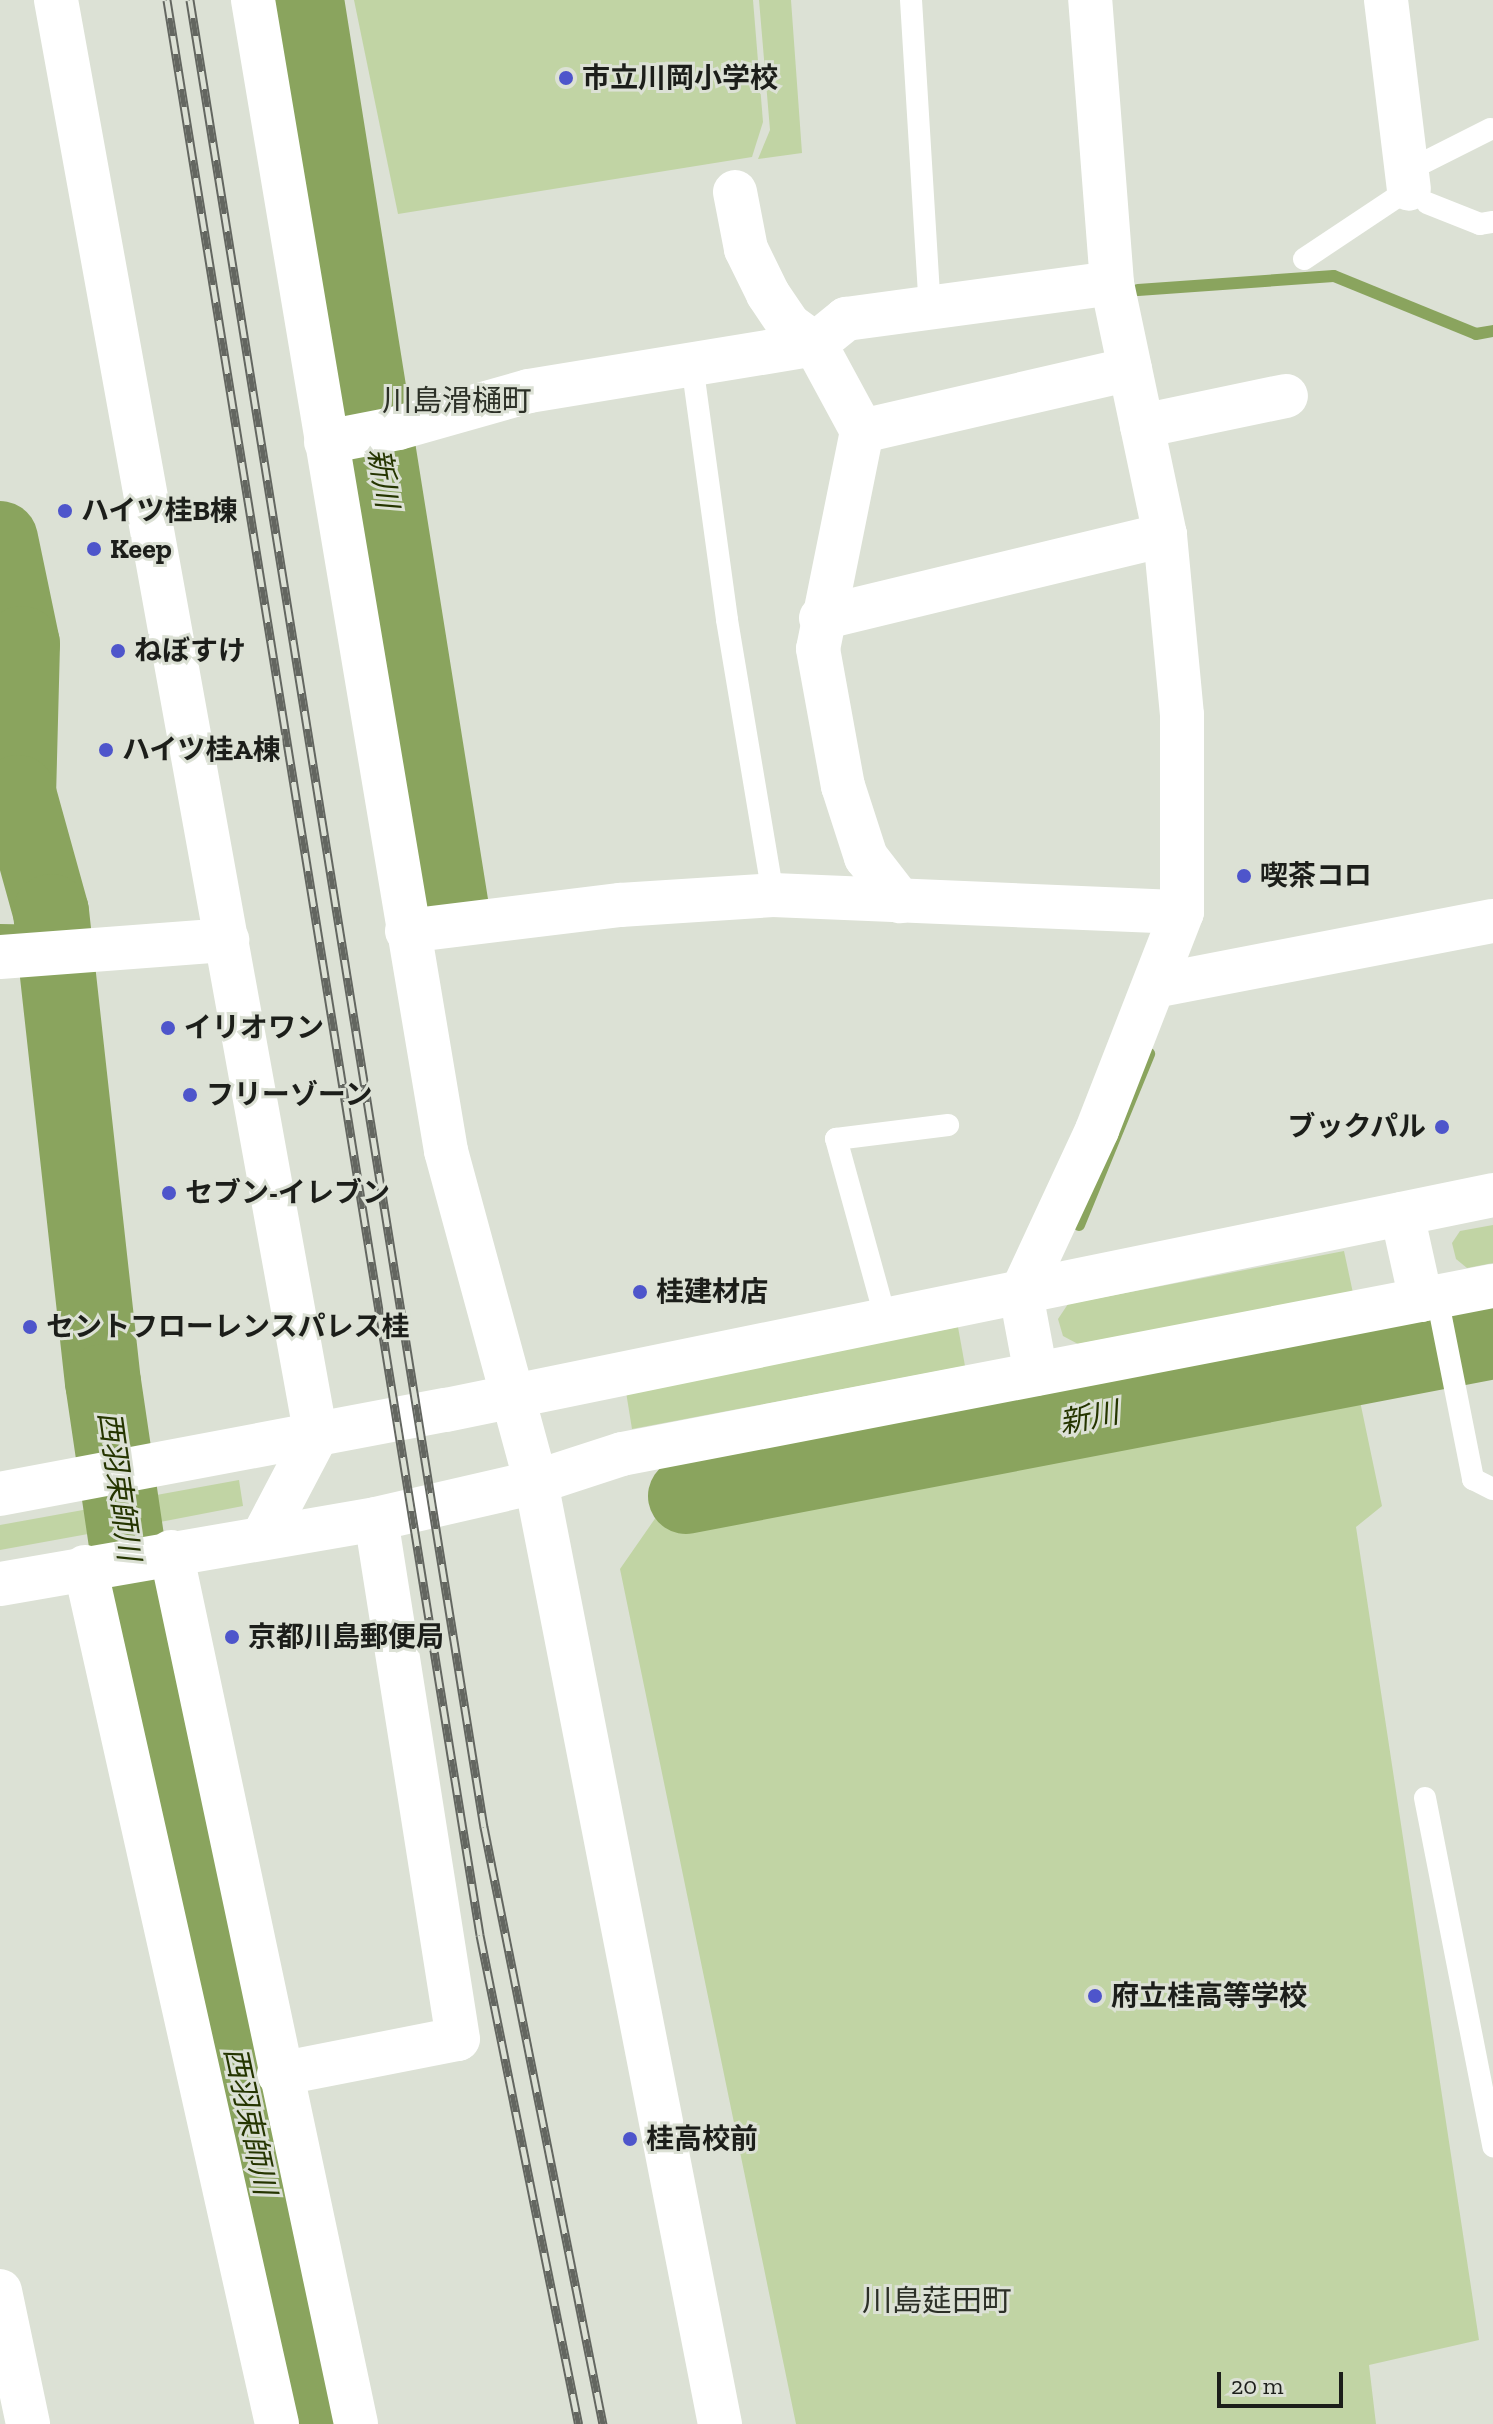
<!DOCTYPE html>
<meta charset="utf-8">
<style>
body{margin:0}
#map{position:relative;width:1493px;height:2424px;overflow:hidden;background:#dce1d5;font-family:"Zilla Slab","Noto Sans JP",serif}
div>[style]{position:absolute}
.green>*{inset:0;background:#c1d4a4}
.stream>*{height:12px;margin:-6px;padding:0 6px;transform-origin:6px;border-radius:6px;background:#8aa45e}
.river>*{height:76px;margin:-38px;padding:0 38px;transform-origin:38px;border-radius:38px;background:#8aa45e}
.lane>*{height:22px;margin:-11px;padding:0 11px;transform-origin:11px;border-radius:11px;background:#fff}
.street>*{height:44px;margin:-22px;padding:0 22px;transform-origin:22px;border-radius:22px;background:#fff}
.secondary>*{height:44px;margin:-22px;padding:0 22px;transform-origin:22px;border-radius:22px;background:#fff}
.rail>*{height:9px;margin-top:-4.5px;transform-origin:0;background:repeating-linear-gradient(90deg,#dce1d5 0 18px,#636660 0 36px);box-sizing:border-box;border-block:2px solid #636660}
.dots>*{width:22px;height:22px;translate:-50% -50%;box-sizing:border-box;border:4px solid #dce1d5;border-radius:50%}
span{translate:-50% -50%;white-space:nowrap;text-align:center;line-height:1.15;-webkit-text-stroke:6px #dce1d5;paint-order:stroke}
.poi-label{font-size:28px;color:#1c1e1a;font-weight:700}
.left{translate:0 -50%;text-align:left}
.right{translate:-100% -50%;text-align:right}
.neighbourhood-label{font-size:30px;color:#2c3027}
.water-label{font-size:30px;color:#253500;font-style:italic}
.scale{position:absolute;left:1217px;top:2372px;width:126px;height:36px;box-sizing:border-box;border:4px solid #1c1e1a;border-top:0;padding-left:10px;font-size:24px;line-height:28px;white-space:nowrap;color:#1c1e1a;-webkit-text-stroke:6px #dce1d5;paint-order:stroke}
</style>
<div id="map">
<div class="green">
<div style="clip-path:polygon(354px 0,753px 0,763px 122px,752px 157px,398px 214px)"></div>
<div style="clip-path:polygon(759px 0,791px 0,802px 153px,758px 159px,770px 130px)"></div>
<div style="clip-path:polygon(1493px 1225px,1493px 1263px,1467px 1268px,1456px 1259px,1452px 1243px,1460px 1231px)"></div>
<div style="clip-path:polygon(1344px 1251px,1353px 1293px,1078px 1344px,1063px 1336px,1058px 1319px,1068px 1304px)"></div>
<div style="clip-path:polygon(958px 1327px,965px 1366px,632px 1429px,626px 1392px)"></div>
<div style="clip-path:polygon(1356px 1382px,1382px 1506px,1356px 1527px,1479px 2340px,1369px 2365px,1376px 2424px,796px 2424px,620px 1569px,661px 1510px)"></div>
<div style="clip-path:polygon(239px 1480px,243px 1506px,155px 1523px,151px 1496px)"></div>
<div style="clip-path:polygon(94px 1508px,99px 1532px,0 1550px,0 1525px)"></div>
</div>
<div class="stream">
<div style="left:1138px;top:290px;width:196px;rotate:-4.1deg"></div>
<div style="left:1334px;top:276px;width:153px;rotate:22.2deg"></div>
<div style="left:1476px;top:334px;width:17px;rotate:-10deg"></div>
<div style="left:0;top:930px;width:53px;rotate:1.1deg"></div>
<div style="left:1079px;top:1225px;width:185px;rotate:-67.7deg"></div>
</div>
<div class="river">
<div style="left:306px;top:0;width:920px;rotate:80.93deg"></div>
<div style="left:0;top:539px;width:107px;rotate:78.2deg"></div>
<div style="left:22px;top:644px;width:149px;rotate:91.5deg"></div>
<div style="left:18px;top:793px;width:123px;rotate:74.5deg"></div>
<div style="left:51px;top:912px;width:473px;rotate:83.7deg"></div>
<div style="left:103px;top:1382px;width:219px;rotate:81.6deg"></div>
<div style="left:135px;top:1599px;width:845px;rotate:77.63deg"></div>
<div style="left:686px;top:1496px;width:822px;rotate:-10.87deg"></div>
</div>
<div class="lane">
<div style="left:911px;top:0;width:308px;rotate:86.5deg"></div>
<div style="left:1409px;top:170px;width:91px;rotate:-26.8deg"></div>
<div style="left:1427px;top:203px;width:57px;rotate:21.6deg"></div>
<div style="left:1480px;top:224px;width:13px;rotate:-9deg"></div>
<div style="left:1304px;top:259px;width:126px;rotate:-33.7deg"></div>
<div style="left:692px;top:364px;width:258px;rotate:82.2deg"></div>
<div style="left:727px;top:620px;width:279px;rotate:80.5deg"></div>
<div style="left:1437px;top:1297px;width:186px;rotate:78.8deg"></div>
<div style="left:1473px;top:1479px;width:22px;rotate:27deg"></div>
<div style="left:886px;top:1320px;width:188px;rotate:-105.4deg"></div>
<div style="left:836px;top:1139px;width:113px;rotate:-7.1deg"></div>
<div style="left:1425px;top:1798px;width:355px;rotate:78.9deg"></div>
</div>
<div class="street">
<div style="left:1386px;top:0;width:190px;rotate:83.1deg"></div>
<div style="left:735px;top:192px;width:58px;rotate:79.1deg"></div>
<div style="left:746px;top:249px;width:50px;rotate:63.9deg"></div>
<div style="left:768px;top:294px;width:37px;rotate:56deg"></div>
<div style="left:789px;top:325px;width:32px;rotate:36deg"></div>
<div style="left:815px;top:344px;width:99px;rotate:61.6deg"></div>
<div style="left:862px;top:431px;width:222px;rotate:101.4deg"></div>
<div style="left:818px;top:649px;width:139px;rotate:79.7deg"></div>
<div style="left:843px;top:786px;width:75px;rotate:72.1deg"></div>
<div style="left:866px;top:857px;width:56px;rotate:52.3deg"></div>
<div style="left:1142px;top:426px;width:147px;rotate:-11.8deg"></div>
<div style="left:862px;top:431px;width:275px;rotate:-13deg"></div>
<div style="left:326px;top:442px;width:73px;rotate:-11deg"></div>
<div style="left:398px;top:428px;width:136px;rotate:-15.8deg"></div>
<div style="left:529px;top:391px;width:290px;rotate:-9.3deg"></div>
<div style="left:815px;top:344px;width:40px;rotate:-39deg"></div>
<div style="left:846px;top:319px;width:268px;rotate:-7.7deg"></div>
<div style="left:821px;top:618px;width:354px;rotate:-13.6deg"></div>
<div style="left:407px;top:931px;width:215px;rotate:-7deg"></div>
<div style="left:620px;top:905px;width:153px;rotate:-3.7deg"></div>
<div style="left:773px;top:895px;width:409px;rotate:2.4deg"></div>
<div style="left:0;top:957px;width:228px;rotate:-4.3deg"></div>
<div style="left:1155px;top:986px;width:344px;rotate:-10.9deg"></div>
<div style="left:1036px;top:1374px;width:81px;rotate:-100.6deg"></div>
<div style="left:1021px;top:1294px;width:181px;rotate:-65.1deg"></div>
<div style="left:1097px;top:1130px;width:234px;rotate:-68.7deg"></div>
<div style="left:1182px;top:912px;width:197px;rotate:-90deg"></div>
<div style="left:1182px;top:715px;width:181px;rotate:-95.4deg"></div>
<div style="left:1165px;top:535px;width:258px;rotate:-101.9deg"></div>
<div style="left:1112px;top:283px;width:284px;rotate:-94.4deg"></div>
<div style="left:171px;top:1552px;width:891px;rotate:78.02deg"></div>
<div style="left:85px;top:1567px;width:878px;rotate:77.37deg"></div>
<div style="left:279px;top:2074px;width:182px;rotate:-11.1deg"></div>
<div style="left:458px;top:2039px;width:526px;rotate:-98.96deg"></div>
<div style="left:0;top:2291px;width:136px;rotate:78.1deg"></div>
</div>
<div class="secondary">
<div style="left:56px;top:0;width:1459px;rotate:79.74deg"></div>
<div style="left:316px;top:1436px;width:112px;rotate:117.7deg"></div>
<div style="left:253px;top:0;width:1167px;rotate:80.48deg"></div>
<div style="left:446px;top:1151px;width:343px;rotate:74.8deg"></div>
<div style="left:536px;top:1482px;width:960px;rotate:78.95deg"></div>
<div style="left:1402px;top:1214px;width:88px;rotate:77.5deg"></div>
<div style="left:0;top:1494px;width:454px;rotate:-10.7deg"></div>
<div style="left:446px;top:1410px;width:1069px;rotate:-11.6deg"></div>
<div style="left:0;top:1584px;width:382px;rotate:-9.8deg"></div>
<div style="left:376px;top:1519px;width:164px;rotate:-13deg"></div>
<div style="left:536px;top:1482px;width:90px;rotate:-18deg"></div>
<div style="left:622px;top:1454px;width:887px;rotate:-10.92deg"></div>
</div>
<div class="rail">
<div style="left:167px;top:0;width:1960px;rotate:80.81deg"></div>
<div style="left:480px;top:1935px;width:499px;rotate:78.6deg"></div>
<div style="left:190px;top:0;width:1851px;rotate:80.86deg"></div>
<div style="left:484px;top:1827px;width:609px;rotate:78.73deg"></div>
</div>
<div class="dots">
<div style="left:566px;top:78px;background:#4e55cb"></div>
<div style="left:65px;top:511px;background:#4e55cb"></div>
<div style="left:94px;top:549px;background:#4e55cb"></div>
<div style="left:118px;top:651px;background:#4e55cb"></div>
<div style="left:106px;top:750px;background:#4e55cb"></div>
<div style="left:1244px;top:876px;background:#4e55cb"></div>
<div style="left:168px;top:1028px;background:#4e55cb"></div>
<div style="left:190px;top:1095px;background:#4e55cb"></div>
<div style="left:1442px;top:1127px;background:#4e55cb"></div>
<div style="left:169px;top:1193px;background:#4e55cb"></div>
<div style="left:640px;top:1292px;background:#4e55cb"></div>
<div style="left:30px;top:1327px;background:#4e55cb"></div>
<div style="left:232px;top:1637px;background:#4e55cb"></div>
<div style="left:1095px;top:1996px;background:#4e55cb"></div>
<div style="left:630px;top:2139px;background:#4e55cb"></div>
</div>
<div class="poi-label">
<span class="left" style="left:582px;top:78px">市立川岡小学校</span>
<span class="left" style="left:81px;top:511px">ハイツ桂B棟</span>
<span class="left" style="left:110px;top:549px">Keep</span>
<span class="left" style="left:134px;top:651px">ねぼすけ</span>
<span class="left" style="left:122px;top:750px">ハイツ桂A棟</span>
<span class="left" style="left:1260px;top:876px">喫茶コロ</span>
<span class="left" style="left:184px;top:1028px">イリオワン</span>
<span class="left" style="left:206px;top:1095px">フリーゾーン</span>
<span class="right" style="left:1426px;top:1127px">ブックパル</span>
<span class="left" style="left:185px;top:1193px">セブン-イレブン</span>
<span class="left" style="left:656px;top:1292px">桂建材店</span>
<span class="left" style="left:46px;top:1327px">セントフローレンスパレス桂</span>
<span class="left" style="left:248px;top:1637px">京都川島郵便局</span>
<span class="left" style="left:1111px;top:1996px">府立桂高等学校</span>
<span class="left" style="left:646px;top:2139px">桂高校前</span>
</div>
<div class="neighbourhood-label">
<span style="left:457px;top:401px">川島滑樋町</span>
<span style="left:937px;top:2301px">川島莚田町</span>
</div>
<div class="water-label">
<span style="left:383px;top:478px;rotate:81deg">新川</span>
<span style="left:1089px;top:1418px;rotate:-11deg">新川</span>
<span style="left:119px;top:1486px;rotate:82deg">西羽束師川</span>
<span style="left:250px;top:2121px;rotate:78deg">西羽束師川</span>
</div>
<div class="scale">20 m</div>
</div>
